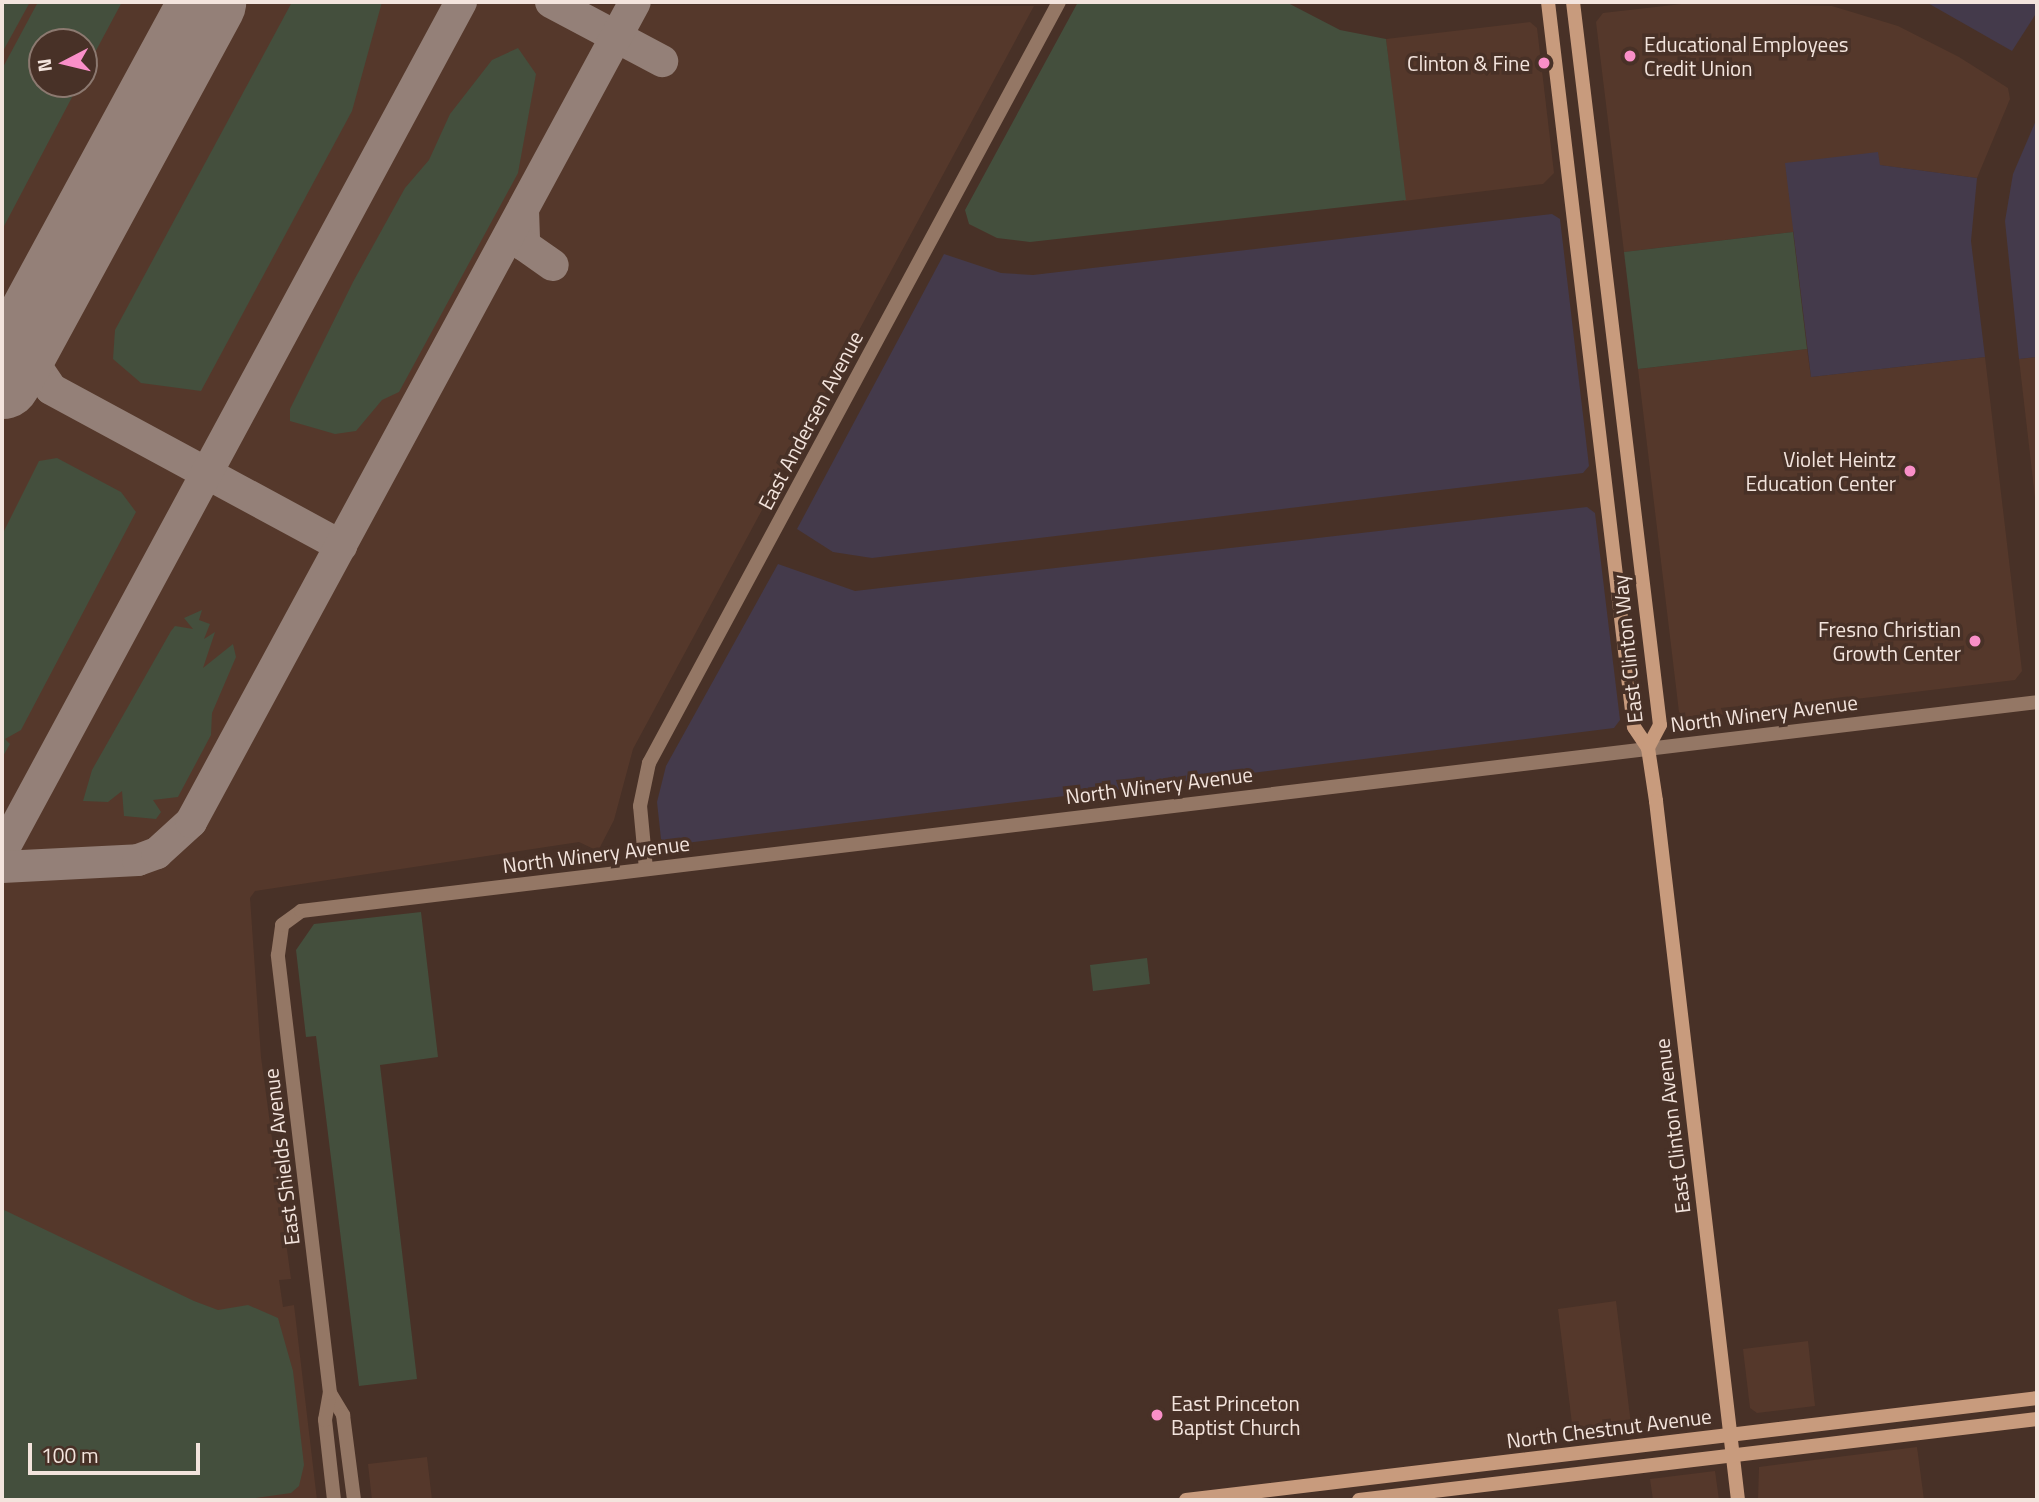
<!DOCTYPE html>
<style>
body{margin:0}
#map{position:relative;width:2039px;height:1502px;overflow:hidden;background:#483127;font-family:"Titillium Web",sans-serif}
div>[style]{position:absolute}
.built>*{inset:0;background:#55382b}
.industrial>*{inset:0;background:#443a4b}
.green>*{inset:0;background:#444f3d}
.taxiway>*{height:32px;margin:-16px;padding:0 16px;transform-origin:16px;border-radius:16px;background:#948078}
.runway>*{height:77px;margin:-38.5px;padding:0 38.5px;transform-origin:38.5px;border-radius:38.5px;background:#948078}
.tertiary>*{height:14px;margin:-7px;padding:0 7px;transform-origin:7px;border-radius:7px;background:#947765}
.secondary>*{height:14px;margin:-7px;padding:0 7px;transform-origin:7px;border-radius:7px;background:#c89b7d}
.dots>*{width:19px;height:19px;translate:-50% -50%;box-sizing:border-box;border:4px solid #483127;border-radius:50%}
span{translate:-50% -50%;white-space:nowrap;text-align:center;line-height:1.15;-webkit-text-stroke:7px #483127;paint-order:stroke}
.poi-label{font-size:21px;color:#f3e4dd}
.left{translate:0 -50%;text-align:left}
.right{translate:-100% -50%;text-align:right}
.street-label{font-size:21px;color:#f3e4dd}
.frame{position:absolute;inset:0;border:4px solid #f3e4dd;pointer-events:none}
.north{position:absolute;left:28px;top:28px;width:70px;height:70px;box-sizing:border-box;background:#483127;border:2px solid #8c7970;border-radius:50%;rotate:263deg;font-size:19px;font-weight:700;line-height:28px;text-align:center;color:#f3e4dd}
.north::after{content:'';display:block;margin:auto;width:24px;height:32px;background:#f98fc8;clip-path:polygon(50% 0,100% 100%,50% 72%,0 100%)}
.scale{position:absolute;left:28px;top:1443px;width:172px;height:32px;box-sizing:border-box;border:4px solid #f3e4dd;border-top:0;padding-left:9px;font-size:21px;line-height:24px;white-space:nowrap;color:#f3e4dd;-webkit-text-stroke:5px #483127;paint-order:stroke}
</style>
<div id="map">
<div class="built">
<div style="clip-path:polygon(evenodd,2px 2px,1034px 6px,633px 749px,614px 820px,598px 851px,579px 842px,255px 891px,250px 898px,261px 1057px,291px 1279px,279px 1280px,283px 1307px,294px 1305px,317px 1500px,2px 1500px,2px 2px,42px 42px,84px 42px,84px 84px,42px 84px,42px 42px)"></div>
<div style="clip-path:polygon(1699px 2px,1832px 6px,1898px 26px,1959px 57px,2008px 88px,2010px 99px,1977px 178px,1879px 165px,1877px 152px,1793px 232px,1624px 252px,1596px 22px,1603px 13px)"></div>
<div style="clip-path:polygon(1530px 22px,1537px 28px,1554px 173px,1543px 184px,1404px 201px,1386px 39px)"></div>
<div style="clip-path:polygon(1807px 349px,1811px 377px,1985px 357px,2022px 671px,2015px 680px,1687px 719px,1679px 712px,1638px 369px)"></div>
<div style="clip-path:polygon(2037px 357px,2037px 515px,2019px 359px)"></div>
<div style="clip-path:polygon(1616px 1301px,1632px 1433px,1574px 1440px,1558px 1309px)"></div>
<div style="clip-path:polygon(1808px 1341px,1815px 1406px,1757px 1413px,1750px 1408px,1743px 1349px)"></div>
<div style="clip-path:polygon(1917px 1447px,1924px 1500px,1758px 1500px,1759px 1467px)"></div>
<div style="clip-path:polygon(427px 1457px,432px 1500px,372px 1500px,368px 1464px)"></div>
<div style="clip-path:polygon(1715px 1471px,1719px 1500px,1653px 1500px,1650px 1479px)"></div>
</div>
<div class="industrial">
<div style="clip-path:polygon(1926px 2px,2037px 2px,2037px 12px,2012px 51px)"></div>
<div style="clip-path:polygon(2037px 118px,2037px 357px,2019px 359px,2005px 221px,2013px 174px)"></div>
<div style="clip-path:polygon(1878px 152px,1880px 165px,1977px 178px,1971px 241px,1985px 357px,1811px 377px,1785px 163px)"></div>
<div style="clip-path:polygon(1552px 214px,1560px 219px,1589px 466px,1583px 473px,872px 558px,833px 552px,797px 529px,944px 254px,1001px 273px,1033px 275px)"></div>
<div style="clip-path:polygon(1587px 507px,1595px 513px,1620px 720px,1614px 728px,670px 845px,661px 839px,657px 802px,666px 766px,778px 564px,855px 591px)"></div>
</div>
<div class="green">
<div style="clip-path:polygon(2px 2px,30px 2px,2px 53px)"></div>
<div style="clip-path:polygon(38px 2px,122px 2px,84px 73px,84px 42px,42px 42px,42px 84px,79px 84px,2px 230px,2px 69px)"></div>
<div style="clip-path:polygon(292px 2px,382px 2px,352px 111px,201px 391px,141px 383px,113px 359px,115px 330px)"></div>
<div style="clip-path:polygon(1078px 2px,1286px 2px,1340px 30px,1386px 39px,1406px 200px,1030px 242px,997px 238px,969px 224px,965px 210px)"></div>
<div style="clip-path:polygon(518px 48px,536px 74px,518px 173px,399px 392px,382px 400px,356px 431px,335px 434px,290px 421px,290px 409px,353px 282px,405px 188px,429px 160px,450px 114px,492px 60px)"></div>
<div style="clip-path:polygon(1793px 232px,1807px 349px,1638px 369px,1624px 252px)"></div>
<div style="clip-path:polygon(57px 458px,121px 492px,136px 512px,21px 730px,5px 739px,10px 744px,2px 758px,2px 535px,39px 461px)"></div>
<div style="clip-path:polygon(202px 610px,199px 620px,210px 624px,204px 639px,215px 632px,203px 668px,233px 644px,236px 657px,212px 713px,211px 735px,178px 797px,153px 800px,161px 812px,156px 819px,124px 816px,122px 791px,108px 802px,83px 801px,92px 770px,171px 631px,175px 626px,193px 629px,184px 618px)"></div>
<div style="clip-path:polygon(421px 912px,438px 1057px,380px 1065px,417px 1379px,359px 1386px,316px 1036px,306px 1037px,296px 950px,314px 924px)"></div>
<div style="clip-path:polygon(1147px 958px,1150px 984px,1093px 991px,1090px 965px)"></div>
<div style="clip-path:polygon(2px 1209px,194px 1301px,218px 1310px,248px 1305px,278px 1318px,293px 1371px,304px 1465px,299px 1486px,291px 1493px,242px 1500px,2px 1500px)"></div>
</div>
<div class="taxiway">
<div style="left:551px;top:2px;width:126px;rotate:28deg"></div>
<div style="left:523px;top:210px;width:35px;rotate:88deg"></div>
<div style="left:524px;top:245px;width:35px;rotate:35deg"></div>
<div style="left:34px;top:320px;width:42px;rotate:91.4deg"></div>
<div style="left:33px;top:362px;width:32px;rotate:56deg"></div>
<div style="left:51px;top:389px;width:330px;rotate:28.4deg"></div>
<div style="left:2px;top:852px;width:966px;rotate:-61.63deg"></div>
<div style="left:2px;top:867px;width:136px;rotate:-2.9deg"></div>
<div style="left:138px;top:860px;width:20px;rotate:-20deg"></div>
<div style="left:157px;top:853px;width:46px;rotate:-42.4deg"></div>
<div style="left:191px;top:822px;width:932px;rotate:-61.57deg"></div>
</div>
<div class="runway">
<div style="left:2px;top:380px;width:430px;rotate:-61.5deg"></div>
</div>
<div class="tertiary">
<div style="left:646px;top:869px;width:63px;rotate:-95.4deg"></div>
<div style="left:640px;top:806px;width:44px;rotate:-78.2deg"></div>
<div style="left:649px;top:763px;width:864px;rotate:-61.69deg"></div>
<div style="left:330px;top:1393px;width:26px;rotate:59deg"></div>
<div style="left:343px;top:1415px;width:86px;rotate:82.6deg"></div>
<div style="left:334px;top:1500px;width:81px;rotate:-96.4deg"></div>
<div style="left:325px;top:1420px;width:27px;rotate:-80deg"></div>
<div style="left:330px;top:1393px;width:441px;rotate:-96.8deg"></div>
<div style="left:278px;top:955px;width:30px;rotate:-82deg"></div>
<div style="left:282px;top:925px;width:24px;rotate:-36deg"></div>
<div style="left:301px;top:911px;width:1749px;rotate:-6.86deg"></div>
</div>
<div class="secondary">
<div style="left:1548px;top:2px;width:730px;rotate:83.24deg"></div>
<div style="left:1634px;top:727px;width:25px;rotate:56deg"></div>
<div style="left:1648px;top:748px;width:54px;rotate:81.4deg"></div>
<div style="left:1656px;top:801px;width:704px;rotate:83.31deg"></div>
<div style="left:1573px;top:2px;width:728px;rotate:83.14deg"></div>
<div style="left:1660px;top:725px;width:26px;rotate:118deg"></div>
<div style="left:1186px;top:1500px;width:857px;rotate:-6.83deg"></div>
<div style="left:1359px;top:1500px;width:683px;rotate:-6.81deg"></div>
</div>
<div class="dots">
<div style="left:1630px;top:56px;background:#f98fc8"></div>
<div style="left:1544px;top:63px;background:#f98fc8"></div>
<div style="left:1910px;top:471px;background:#f98fc8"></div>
<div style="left:1975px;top:641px;background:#f98fc8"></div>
<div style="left:1157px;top:1415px;background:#f98fc8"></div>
</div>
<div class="poi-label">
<span class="left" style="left:1644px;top:56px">Educational Employees<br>Credit Union</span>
<span class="right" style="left:1530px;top:63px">Clinton &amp; Fine</span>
<span class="right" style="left:1896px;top:471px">Violet Heintz<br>Education Center</span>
<span class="right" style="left:1961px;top:641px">Fresno Christian<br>Growth Center</span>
<span class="left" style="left:1171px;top:1415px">East Princeton<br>Baptist Church</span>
</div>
<div class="street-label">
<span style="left:810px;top:420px;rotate:-62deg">East Andersen Avenue</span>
<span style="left:1627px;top:649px;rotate:-96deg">East Clinton Way</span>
<span style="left:1764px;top:713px;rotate:-7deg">North Winery Avenue</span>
<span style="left:1159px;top:785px;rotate:-7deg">North Winery Avenue</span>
<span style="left:596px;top:854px;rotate:-7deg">North Winery Avenue</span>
<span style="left:1672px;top:1126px;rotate:-97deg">East Clinton Avenue</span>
<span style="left:281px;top:1157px;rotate:-97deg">East Shields Avenue</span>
<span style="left:1609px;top:1428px;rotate:-7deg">North Chestnut Avenue</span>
</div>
<div class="frame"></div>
<div class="north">N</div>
<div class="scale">100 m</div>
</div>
